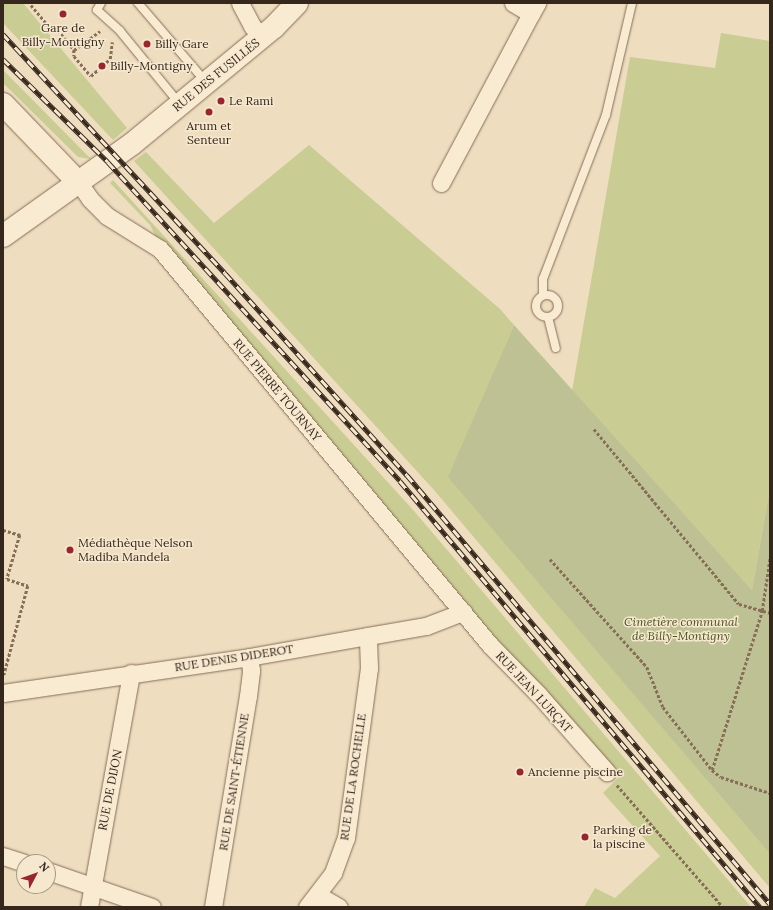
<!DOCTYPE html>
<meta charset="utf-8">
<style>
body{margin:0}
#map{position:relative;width:773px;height:910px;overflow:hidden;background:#eeddbf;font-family:Lora,serif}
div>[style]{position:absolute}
.green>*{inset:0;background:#c9cc93}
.cemetery>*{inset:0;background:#bec193}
.path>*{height:2.5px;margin-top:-1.25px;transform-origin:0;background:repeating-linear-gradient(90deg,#876e57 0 3px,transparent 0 5px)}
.roads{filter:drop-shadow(0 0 1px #876e57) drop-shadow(0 0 1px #876e57)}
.lane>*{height:8px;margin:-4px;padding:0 4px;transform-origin:4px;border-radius:4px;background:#f9ebd2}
.lane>.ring{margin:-4px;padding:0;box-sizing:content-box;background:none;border:8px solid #f9ebd2;border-radius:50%}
.street>*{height:17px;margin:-8.5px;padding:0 8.5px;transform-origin:8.5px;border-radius:8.5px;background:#f9ebd2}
.secondary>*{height:22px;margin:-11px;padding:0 11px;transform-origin:11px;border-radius:11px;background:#f9ebd2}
.rail>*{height:4.5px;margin-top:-2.25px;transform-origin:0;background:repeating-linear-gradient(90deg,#f6e8cf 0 9px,#36271c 0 18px);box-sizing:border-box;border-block:1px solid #36271c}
.dots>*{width:11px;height:11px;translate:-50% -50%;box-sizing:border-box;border:2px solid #f6e8cf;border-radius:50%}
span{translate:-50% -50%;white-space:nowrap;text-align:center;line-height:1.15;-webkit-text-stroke:3px #f6e8cf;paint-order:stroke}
.poi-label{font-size:12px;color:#36271c}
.left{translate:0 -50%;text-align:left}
.street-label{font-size:12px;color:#36271c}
.park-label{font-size:12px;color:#4a5322;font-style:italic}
.frame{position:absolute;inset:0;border:4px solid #36271c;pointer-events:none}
.north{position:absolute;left:16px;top:854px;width:40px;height:40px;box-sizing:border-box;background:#f6e8cf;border:1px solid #a99b87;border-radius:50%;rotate:49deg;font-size:11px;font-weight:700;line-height:16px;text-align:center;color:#36271c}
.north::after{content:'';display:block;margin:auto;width:14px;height:18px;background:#97262e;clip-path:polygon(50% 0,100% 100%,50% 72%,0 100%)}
</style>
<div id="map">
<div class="green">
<div style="clip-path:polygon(3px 3px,23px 3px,127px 128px,113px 140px,3px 23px)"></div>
<div style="clip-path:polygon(721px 33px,770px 41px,770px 488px,752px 590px,572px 391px,630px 57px,715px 68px)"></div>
<div style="clip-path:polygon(3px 70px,7px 74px,91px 159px,78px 157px,3px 83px)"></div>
<div style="clip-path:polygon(309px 145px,500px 309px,514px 325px,449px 477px,770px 854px,770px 888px,434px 490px,134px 161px,146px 152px,214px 223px)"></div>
<div style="clip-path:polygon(113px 180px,414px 511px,751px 907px,584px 907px,595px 888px,615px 898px,660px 856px,603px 793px,620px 776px,580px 730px,489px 635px,157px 239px,150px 225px,110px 183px)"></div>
</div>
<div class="cemetery">
<div style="clip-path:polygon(514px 325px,752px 590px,770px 488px,770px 854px,448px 477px)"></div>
</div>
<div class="path">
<div style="left:31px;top:5px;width:30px;rotate:50deg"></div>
<div style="left:50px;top:28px;width:8px;rotate:14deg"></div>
<div style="left:58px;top:30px;width:26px;rotate:51deg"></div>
<div style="left:74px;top:50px;width:32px;rotate:-36deg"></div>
<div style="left:74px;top:50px;width:6px;rotate:90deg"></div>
<div style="left:74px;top:56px;width:26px;rotate:50deg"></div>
<div style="left:91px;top:76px;width:25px;rotate:-42deg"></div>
<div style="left:110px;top:59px;width:17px;rotate:-83deg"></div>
<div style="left:594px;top:429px;width:227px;rotate:50.4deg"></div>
<div style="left:739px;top:604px;width:32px;rotate:16deg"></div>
<div style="left:3px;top:530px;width:18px;rotate:16deg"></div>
<div style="left:20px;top:535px;width:46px;rotate:106.5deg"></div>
<div style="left:7px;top:579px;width:22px;rotate:18deg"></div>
<div style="left:28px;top:586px;width:92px;rotate:105.1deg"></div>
<div style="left:769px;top:539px;width:1px"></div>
<div style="left:550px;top:559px;width:145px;rotate:48.1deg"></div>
<div style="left:647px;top:667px;width:43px;rotate:68.2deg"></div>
<div style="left:663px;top:707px;width:80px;rotate:52.1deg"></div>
<div style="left:712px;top:770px;width:11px;rotate:38deg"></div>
<div style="left:721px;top:777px;width:52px;rotate:18.1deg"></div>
<div style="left:712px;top:770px;width:167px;rotate:-72.5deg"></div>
<div style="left:762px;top:611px;width:55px;rotate:-81.6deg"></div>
<div style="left:617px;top:785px;width:162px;rotate:49deg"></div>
</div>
<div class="roads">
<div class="lane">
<div style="left:101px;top:3px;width:8px;rotate:120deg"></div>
<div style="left:97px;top:10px;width:31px;rotate:42deg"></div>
<div style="left:120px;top:31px;width:93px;rotate:50.7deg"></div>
<div style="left:138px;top:3px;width:104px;rotate:49.3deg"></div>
<div style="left:543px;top:295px;width:16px;rotate:-90deg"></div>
<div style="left:543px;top:279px;width:176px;rotate:-69deg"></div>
<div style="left:606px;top:115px;width:115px;rotate:-76.9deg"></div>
<div class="ring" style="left:536px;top:295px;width:14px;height:14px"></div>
<div style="left:548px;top:317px;width:32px;rotate:76deg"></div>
</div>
<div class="street">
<div style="left:240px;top:3px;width:26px;rotate:62deg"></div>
<div style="left:252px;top:26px;width:15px;rotate:48deg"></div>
<div style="left:513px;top:3px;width:21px;rotate:31deg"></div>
<div style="left:531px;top:14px;width:13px;rotate:-61deg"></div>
<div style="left:79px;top:183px;width:19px;rotate:55deg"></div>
<div style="left:90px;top:199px;width:24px;rotate:45deg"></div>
<div style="left:107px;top:216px;width:62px;rotate:31.9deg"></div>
<div style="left:160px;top:249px;width:515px;rotate:50.19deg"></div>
<div style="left:490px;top:645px;width:70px;rotate:45.6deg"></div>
<div style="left:539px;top:695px;width:103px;rotate:48.6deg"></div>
<div style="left:441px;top:183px;width:191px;rotate:-62deg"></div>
<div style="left:3px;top:693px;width:249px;rotate:-8.3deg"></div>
<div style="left:249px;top:657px;width:121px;rotate:-10deg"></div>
<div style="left:368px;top:636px;width:59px;rotate:-9.8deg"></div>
<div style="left:426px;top:626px;width:40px;rotate:-21deg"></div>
<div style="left:3px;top:856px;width:22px;rotate:18deg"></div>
<div style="left:48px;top:871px;width:110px;rotate:19.1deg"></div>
<div style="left:318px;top:895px;width:24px;rotate:30deg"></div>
<div style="left:89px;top:907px;width:238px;rotate:-79.8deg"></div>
<div style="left:213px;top:907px;width:214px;rotate:-80.6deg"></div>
<div style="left:248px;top:696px;width:26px;rotate:-83deg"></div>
<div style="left:251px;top:670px;width:13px;rotate:-99deg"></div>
<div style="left:307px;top:907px;width:43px;rotate:-52.6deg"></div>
<div style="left:333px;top:873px;width:37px;rotate:-70deg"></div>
<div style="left:346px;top:838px;width:172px;rotate:-82.3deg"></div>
<div style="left:369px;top:668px;width:32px;rotate:-92deg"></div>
</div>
<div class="secondary">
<div style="left:3px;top:104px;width:110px;rotate:46.1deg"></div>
<div style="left:3px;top:236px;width:158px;rotate:-35.5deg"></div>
<div style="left:132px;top:144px;width:184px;rotate:-39.5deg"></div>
<div style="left:274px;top:27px;width:33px;rotate:-46deg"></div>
</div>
</div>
<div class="rail">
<div style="left:3px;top:34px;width:326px;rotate:47.1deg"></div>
<div style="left:225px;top:273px;width:272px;rotate:48deg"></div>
<div style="left:407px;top:475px;width:562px;rotate:49.76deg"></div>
<div style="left:3px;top:59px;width:147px;rotate:44.4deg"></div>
<div style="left:108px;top:162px;width:432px;rotate:47.5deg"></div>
<div style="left:400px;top:481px;width:558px;rotate:49.8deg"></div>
</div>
<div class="dots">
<div style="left:63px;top:14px;background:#97262e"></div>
<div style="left:147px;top:44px;background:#97262e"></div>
<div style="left:102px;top:66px;background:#97262e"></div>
<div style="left:221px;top:101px;background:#97262e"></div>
<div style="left:209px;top:112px;background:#97262e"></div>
<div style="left:70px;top:550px;background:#97262e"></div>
<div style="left:520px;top:772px;background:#97262e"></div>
<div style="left:585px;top:837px;background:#97262e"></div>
</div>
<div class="poi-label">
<span style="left:63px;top:35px">Gare de<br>Billy-Montigny</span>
<span class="left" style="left:155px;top:44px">Billy Gare</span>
<span class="left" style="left:110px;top:66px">Billy-Montigny</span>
<span class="left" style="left:229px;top:101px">Le Rami</span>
<span style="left:209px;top:133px">Arum et<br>Senteur</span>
<span class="left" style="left:78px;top:550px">Médiathèque Nelson<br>Madiba Mandela</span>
<span class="left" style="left:528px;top:772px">Ancienne piscine</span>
<span class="left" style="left:593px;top:837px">Parking de<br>la piscine</span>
</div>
<div class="street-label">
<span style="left:216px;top:75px;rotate:-39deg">RUE DES FUSILLÉS</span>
<span style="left:277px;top:390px;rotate:50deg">RUE PIERRE TOURNAY</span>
<span style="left:234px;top:658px;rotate:-9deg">RUE DENIS DIDEROT</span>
<span style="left:534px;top:692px;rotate:47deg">RUE JEAN LURÇAT</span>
<span style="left:353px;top:777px;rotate:-82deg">RUE DE LA ROCHELLE</span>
<span style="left:234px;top:782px;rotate:-81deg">RUE DE SAINT-ÉTIENNE</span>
<span style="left:110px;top:790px;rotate:-79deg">RUE DE DIJON</span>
</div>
<div class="park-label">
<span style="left:681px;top:629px">Cimetière communal<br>de Billy-Montigny</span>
</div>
<div class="frame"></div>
<div class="north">N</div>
</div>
